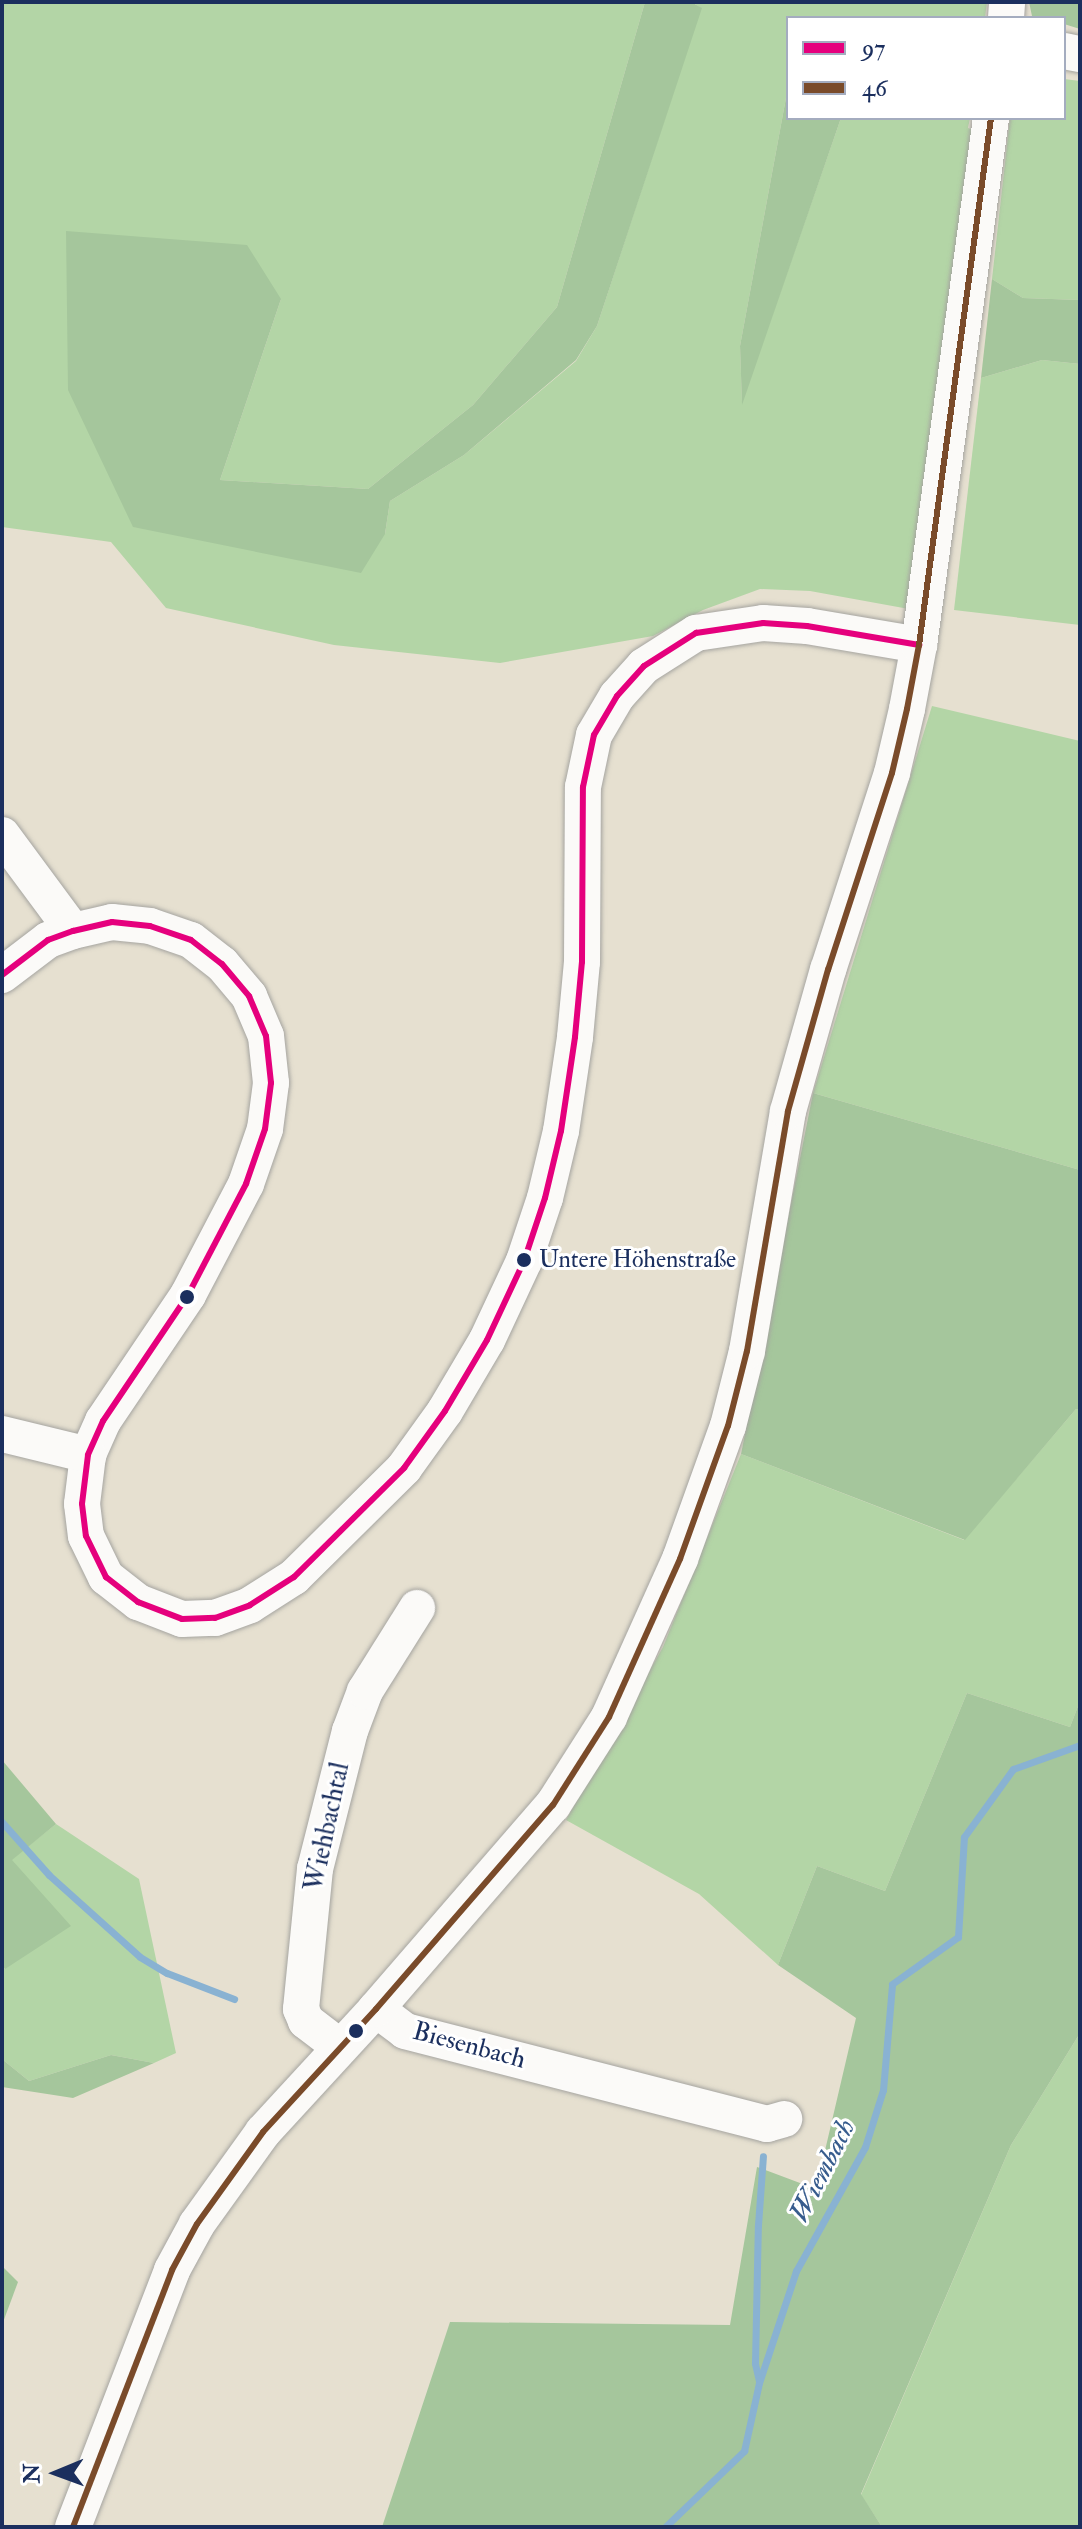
<!DOCTYPE html>
<meta charset="utf-8">
<style>
body{margin:0}
#map{position:relative;width:1082px;height:2529px;overflow:hidden;background:#e6e0d0;font-family:"IM FELL Double Pica",serif}
div>[style]{position:absolute}
.green>*{inset:0;background:#b3d5a6}
.forest>*{inset:0;background:#a5c69c}
.stream>*{height:7px;margin:-3.5px;padding:0 3.5px;transform-origin:3.5px;border-radius:3.5px;background:#89b2d2}
.roads{filter:drop-shadow(0 0 2px #a5a4a0) drop-shadow(0 0 2px #a5a4a0)}
.minor>*{height:36px;margin:-18px;padding:0 18px;transform-origin:18px;border-radius:18px;background:#fbfaf8}
.bus-1>*{height:6px;margin:-3px;padding:0 3px;transform-origin:3px;border-radius:3px;background:#e5007d}
.bus-2>*{height:6px;margin:-3px;padding:0 3px;transform-origin:3px;border-radius:3px;background:#7a4b2a}
.dots>*{width:22px;height:22px;translate:-50% -50%;box-sizing:border-box;border:4px solid #fff;border-radius:50%}
span{translate:-50% -50%;white-space:nowrap;text-align:center;line-height:1.15;-webkit-text-stroke:6px #fff;paint-order:stroke}
.bus-label{font-size:24px;color:#1b2f5e}
.left{translate:0 -50%;text-align:left}
.street-label{font-size:26px;color:#1b2f5e}
.water-label{font-size:28px;color:#375c8d;font-style:italic}
.frame{position:absolute;inset:0;border:4px solid #1b2f5e;pointer-events:none}
.legend{position:absolute;left:786px;top:16px;width:280px;height:104px;box-sizing:border-box;background:#fff;border:2px solid #a4acbf;margin:0;padding:10px 14px;list-style:none;font-size:24px;color:#1b2f5e}
.legend li{display:flex;align-items:center;gap:16px;height:40px}
.legend b{width:40px;border:2px solid #a4acbf}
.north{position:absolute;left:16px;top:2433px;width:80px;height:80px;-webkit-text-stroke:6px #fff;paint-order:stroke;rotate:269deg;font-size:22px;font-weight:700;line-height:32px;text-align:center;color:#1b2f5e}
.north::after{content:'';display:block;margin:auto;width:28px;height:36px;background:#1b2f5e;clip-path:polygon(50% 0,100% 100%,50% 72%,0 100%)}
</style>
<div id="map">
<div class="green">
<div style="clip-path:polygon(2px 2px,645px 2px,557px 307px,473px 405px,368px 489px,220px 480px,281px 299px,133px 527px,385px 534px,390px 501px,464px 455px,576px 361px,597px 326px,701px 8px,692px 2px,987px 2px,985px 18px,788px 18px,788px 87px,740px 346px,742px 402px,841px 118px,970px 118px,968px 128px,976px 131px,909px 609px,810px 591px,760px 589px,703px 610px,653px 636px,500px 663px,334px 645px,166px 608px,111px 542px,2px 527px)"></div>
<div style="clip-path:polygon(1064px 79px,1080px 81px,1080px 300px,1023px 298px,992px 279px,1010px 118px,1064px 118px)"></div>
<div style="clip-path:polygon(1042px 360px,1080px 364px,1080px 625px,954px 610px,981px 378px)"></div>
<div style="clip-path:polygon(932px 706px,1080px 741px,1080px 1170px,813px 1093px)"></div>
<div style="clip-path:polygon(1076px 1409px,1080px 1410px,1080px 1701px,1070px 1727px,967px 1693px,885px 1891px,817px 1866px,778px 1965px,699px 1894px,566px 1820px,663px 1647px,741px 1454px,964px 1540px)"></div>
<div style="clip-path:polygon(56px 1824px,139px 1879px,176px 2053px,154px 2063px,111px 2055px,29px 2081px,2px 2059px,2px 1965px,5px 1969px,12px 1859px)"></div>
<div style="clip-path:polygon(1080px 2033px,1080px 2527px,882px 2527px,861px 2495px,1011px 2145px)"></div>
</div>
<div class="forest">
<div style="clip-path:polygon(645px 2px,691px 2px,702px 8px,597px 326px,576px 360px,464px 455px,390px 501px,385px 534px,361px 573px,133px 527px,68px 390px,66px 231px,247px 245px,281px 299px,220px 480px,368px 489px,473px 405px,557px 307px)"></div>
<div style="clip-path:polygon(1029px 2px,1080px 2px,1080px 29px,1064px 24px,1064px 18px,1032px 16px)"></div>
<div style="clip-path:polygon(788px 87px,788px 118px,841px 118px,742px 405px,740px 346px)"></div>
<div style="clip-path:polygon(992px 279px,1023px 298px,1080px 300px,1080px 364px,1042px 360px,981px 378px)"></div>
<div style="clip-path:polygon(813px 1093px,1080px 1170px,1080px 1410px,1076px 1409px,965px 1540px,741px 1454px)"></div>
<div style="clip-path:polygon(967px 1693px,1070px 1727px,1080px 1701px,1080px 2033px,1011px 2145px,861px 2494px,882px 2527px,382px 2527px,450px 2322px,730px 2325px,757px 2167px,816px 2189px,856px 2018px,778px 1965px,817px 1866px,885px 1891px)"></div>
<div style="clip-path:polygon(2px 1760px,56px 1824px,12px 1860px,71px 1926px,5px 1969px,2px 1965px)"></div>
<div style="clip-path:polygon(111px 2055px,154px 2063px,73px 2098px,2px 2087px,2px 2059px,29px 2081px)"></div>
<div style="clip-path:polygon(2px 2266px,18px 2282px,2px 2325px)"></div>
</div>
<div class="stream">
<div style="left:2px;top:1822px;width:71px;rotate:48.4deg"></div>
<div style="left:49px;top:1875px;width:122px;rotate:42deg"></div>
<div style="left:140px;top:1957px;width:31px;rotate:31deg"></div>
<div style="left:167px;top:1973px;width:72px;rotate:21.2deg"></div>
<div style="left:759px;top:2381px;width:18px;rotate:-103deg"></div>
<div style="left:755px;top:2363px;width:138px;rotate:-88.8deg"></div>
<div style="left:758px;top:2225px;width:69px;rotate:-85.9deg"></div>
<div style="left:665px;top:2527px;width:110px;rotate:-43.9deg"></div>
<div style="left:744px;top:2451px;width:70px;rotate:-77.6deg"></div>
<div style="left:759px;top:2383px;width:118px;rotate:-71.7deg"></div>
<div style="left:796px;top:2271px;width:142px;rotate:-60.9deg"></div>
<div style="left:865px;top:2147px;width:60px;rotate:-72.5deg"></div>
<div style="left:883px;top:2090px;width:106px;rotate:-85.1deg"></div>
<div style="left:892px;top:1984px;width:81px;rotate:-35.5deg"></div>
<div style="left:958px;top:1937px;width:100px;rotate:-86.6deg"></div>
<div style="left:964px;top:1837px;width:84px;rotate:-54.2deg"></div>
<div style="left:1013px;top:1769px;width:71px;rotate:-19.7deg"></div>
</div>
<div class="roads">
<div class="minor">
<div style="left:1006px;top:18px;width:16px;rotate:-86deg"></div>
<div style="left:1064px;top:51px;width:16px;rotate:11deg"></div>
<div style="left:2px;top:835px;width:119px;rotate:53.5deg"></div>
<div style="left:2px;top:975px;width:58px;rotate:-37.3deg"></div>
<div style="left:48px;top:940px;width:27px;rotate:-20deg"></div>
<div style="left:73px;top:931px;width:40px;rotate:-13deg"></div>
<div style="left:112px;top:922px;width:38px;rotate:6deg"></div>
<div style="left:150px;top:926px;width:43px;rotate:18.9deg"></div>
<div style="left:191px;top:940px;width:39px;rotate:38deg"></div>
<div style="left:222px;top:964px;width:42px;rotate:49.8deg"></div>
<div style="left:249px;top:996px;width:43px;rotate:67deg"></div>
<div style="left:266px;top:1036px;width:47px;rotate:83.9deg"></div>
<div style="left:271px;top:1083px;width:46px;rotate:97.4deg"></div>
<div style="left:265px;top:1129px;width:58px;rotate:109.1deg"></div>
<div style="left:246px;top:1184px;width:125px;rotate:117.6deg"></div>
<div style="left:188px;top:1295px;width:152px;rotate:124deg"></div>
<div style="left:103px;top:1421px;width:37px;rotate:114deg"></div>
<div style="left:88px;top:1455px;width:49px;rotate:97deg"></div>
<div style="left:82px;top:1504px;width:32px;rotate:83deg"></div>
<div style="left:86px;top:1536px;width:46px;rotate:64deg"></div>
<div style="left:106px;top:1577px;width:41px;rotate:38deg"></div>
<div style="left:138px;top:1602px;width:47px;rotate:21.1deg"></div>
<div style="left:182px;top:1619px;width:33px;rotate:-2deg"></div>
<div style="left:215px;top:1618px;width:37px;rotate:-20deg"></div>
<div style="left:250px;top:1605px;width:52px;rotate:-32.5deg"></div>
<div style="left:294px;top:1577px;width:155px;rotate:-44.7deg"></div>
<div style="left:404px;top:1468px;width:70px;rotate:-54.3deg"></div>
<div style="left:445px;top:1411px;width:82px;rotate:-59.4deg"></div>
<div style="left:487px;top:1340px;width:87px;rotate:-64.9deg"></div>
<div style="left:524px;top:1261px;width:66px;rotate:-71.6deg"></div>
<div style="left:545px;top:1198px;width:69px;rotate:-76.6deg"></div>
<div style="left:561px;top:1131px;width:95px;rotate:-81.5deg"></div>
<div style="left:575px;top:1037px;width:75px;rotate:-84.7deg"></div>
<div style="left:582px;top:962px;width:175px;rotate:-89.7deg"></div>
<div style="left:583px;top:787px;width:53px;rotate:-78.1deg"></div>
<div style="left:594px;top:735px;width:45px;rotate:-59.5deg"></div>
<div style="left:617px;top:696px;width:40px;rotate:-48deg"></div>
<div style="left:644px;top:666px;width:62px;rotate:-32.4deg"></div>
<div style="left:696px;top:633px;width:68px;rotate:-8.5deg"></div>
<div style="left:763px;top:623px;width:44px;rotate:3.9deg"></div>
<div style="left:807px;top:626px;width:114px;rotate:9.6deg"></div>
<div style="left:2px;top:1434px;width:89px;rotate:13.7deg"></div>
<div style="left:376px;top:2009px;width:36px;rotate:37deg"></div>
<div style="left:405px;top:2031px;width:374px;rotate:14.4deg"></div>
<div style="left:767px;top:2124px;width:18px;rotate:-16deg"></div>
<div style="left:340px;top:2047px;width:43px;rotate:-142.6deg"></div>
<div style="left:306px;top:2021px;width:13px;rotate:-113deg"></div>
<div style="left:301px;top:2009px;width:141px;rotate:-84.3deg"></div>
<div style="left:315px;top:1869px;width:142px;rotate:-75.8deg"></div>
<div style="left:350px;top:1731px;width:43px;rotate:-69.4deg"></div>
<div style="left:365px;top:1691px;width:98px;rotate:-57.9deg"></div>
<div style="left:73px;top:2527px;width:275px;rotate:-68.9deg"></div>
<div style="left:172px;top:2270px;width:52px;rotate:-61.5deg"></div>
<div style="left:197px;top:2224px;width:113px;rotate:-54.3deg"></div>
<div style="left:263px;top:2132px;width:167px;rotate:-47.4deg"></div>
<div style="left:376px;top:2009px;width:270px;rotate:-49.1deg"></div>
<div style="left:553px;top:1805px;width:104px;rotate:-57.5deg"></div>
<div style="left:609px;top:1717px;width:173px;rotate:-65.8deg"></div>
<div style="left:680px;top:1559px;width:141px;rotate:-70.2deg"></div>
<div style="left:728px;top:1426px;width:77px;rotate:-75.8deg"></div>
<div style="left:747px;top:1351px;width:243px;rotate:-80.3deg"></div>
<div style="left:788px;top:1111px;width:147px;rotate:-74.2deg"></div>
<div style="left:828px;top:970px;width:207px;rotate:-72deg"></div>
<div style="left:892px;top:773px;width:66px;rotate:-76.8deg"></div>
<div style="left:907px;top:709px;width:65px;rotate:-79.4deg"></div>
<div style="left:919px;top:645px;width:532px;rotate:-82.22deg"></div>
</div>
</div>
<div class="bus-1">
<div style="left:2px;top:975px;width:58px;rotate:-37.3deg"></div>
<div style="left:48px;top:940px;width:27px;rotate:-20deg"></div>
<div style="left:73px;top:931px;width:40px;rotate:-13deg"></div>
<div style="left:112px;top:922px;width:38px;rotate:6deg"></div>
<div style="left:150px;top:926px;width:43px;rotate:18.9deg"></div>
<div style="left:191px;top:940px;width:39px;rotate:38deg"></div>
<div style="left:222px;top:964px;width:42px;rotate:49.8deg"></div>
<div style="left:249px;top:996px;width:43px;rotate:67deg"></div>
<div style="left:266px;top:1036px;width:47px;rotate:83.9deg"></div>
<div style="left:271px;top:1083px;width:46px;rotate:97.4deg"></div>
<div style="left:265px;top:1129px;width:58px;rotate:109.1deg"></div>
<div style="left:246px;top:1184px;width:125px;rotate:117.6deg"></div>
<div style="left:188px;top:1295px;width:152px;rotate:124deg"></div>
<div style="left:103px;top:1421px;width:37px;rotate:114deg"></div>
<div style="left:88px;top:1455px;width:49px;rotate:97deg"></div>
<div style="left:82px;top:1504px;width:32px;rotate:83deg"></div>
<div style="left:86px;top:1536px;width:46px;rotate:64deg"></div>
<div style="left:106px;top:1577px;width:41px;rotate:38deg"></div>
<div style="left:138px;top:1602px;width:47px;rotate:21.1deg"></div>
<div style="left:182px;top:1619px;width:33px;rotate:-2deg"></div>
<div style="left:215px;top:1618px;width:37px;rotate:-20deg"></div>
<div style="left:250px;top:1605px;width:52px;rotate:-32.5deg"></div>
<div style="left:294px;top:1577px;width:155px;rotate:-44.7deg"></div>
<div style="left:404px;top:1468px;width:70px;rotate:-54.3deg"></div>
<div style="left:445px;top:1411px;width:82px;rotate:-59.4deg"></div>
<div style="left:487px;top:1340px;width:87px;rotate:-64.9deg"></div>
<div style="left:524px;top:1261px;width:66px;rotate:-71.6deg"></div>
<div style="left:545px;top:1198px;width:69px;rotate:-76.6deg"></div>
<div style="left:561px;top:1131px;width:95px;rotate:-81.5deg"></div>
<div style="left:575px;top:1037px;width:75px;rotate:-84.7deg"></div>
<div style="left:582px;top:962px;width:175px;rotate:-89.7deg"></div>
<div style="left:583px;top:787px;width:53px;rotate:-78.1deg"></div>
<div style="left:594px;top:735px;width:45px;rotate:-59.5deg"></div>
<div style="left:617px;top:696px;width:40px;rotate:-48deg"></div>
<div style="left:644px;top:666px;width:62px;rotate:-32.4deg"></div>
<div style="left:696px;top:633px;width:68px;rotate:-8.5deg"></div>
<div style="left:763px;top:623px;width:44px;rotate:3.9deg"></div>
<div style="left:807px;top:626px;width:114px;rotate:9.6deg"></div>
</div>
<div class="bus-2">
<div style="left:73px;top:2527px;width:275px;rotate:-68.9deg"></div>
<div style="left:172px;top:2270px;width:52px;rotate:-61.5deg"></div>
<div style="left:197px;top:2224px;width:113px;rotate:-54.3deg"></div>
<div style="left:263px;top:2132px;width:167px;rotate:-47.4deg"></div>
<div style="left:376px;top:2009px;width:270px;rotate:-49.1deg"></div>
<div style="left:553px;top:1805px;width:104px;rotate:-57.5deg"></div>
<div style="left:609px;top:1717px;width:173px;rotate:-65.8deg"></div>
<div style="left:680px;top:1559px;width:141px;rotate:-70.2deg"></div>
<div style="left:728px;top:1426px;width:77px;rotate:-75.8deg"></div>
<div style="left:747px;top:1351px;width:243px;rotate:-80.3deg"></div>
<div style="left:788px;top:1111px;width:147px;rotate:-74.2deg"></div>
<div style="left:828px;top:970px;width:207px;rotate:-72deg"></div>
<div style="left:892px;top:773px;width:66px;rotate:-76.8deg"></div>
<div style="left:907px;top:709px;width:65px;rotate:-79.4deg"></div>
<div style="left:919px;top:645px;width:532px;rotate:-82.22deg"></div>
</div>
<div class="dots">
<div style="left:524px;top:1260px;background:#1b2f5e"></div>
<div style="left:187px;top:1297px;background:#1b2f5e"></div>
<div style="left:356px;top:2031px;background:#1b2f5e"></div>
</div>
<div class="bus-label">
<span class="left" style="left:539px;top:1260px">Untere Höhenstraße</span>
</div>
<div class="street-label">
<span style="left:328px;top:1827px;rotate:-78deg">Wiehbachtal</span>
<span style="left:469px;top:2046px;rotate:15deg">Biesenbach</span>
</div>
<div class="water-label">
<span style="left:823px;top:2171px;rotate:-63deg">Wiembach</span>
</div>
<div class="frame"></div>
<ul class="legend">
<li><b style="height:10px;background:#e5007d"></b>97</li>
<li><b style="height:10px;background:#7a4b2a"></b>46</li>
</ul>
<div class="north">N</div>
</div>
